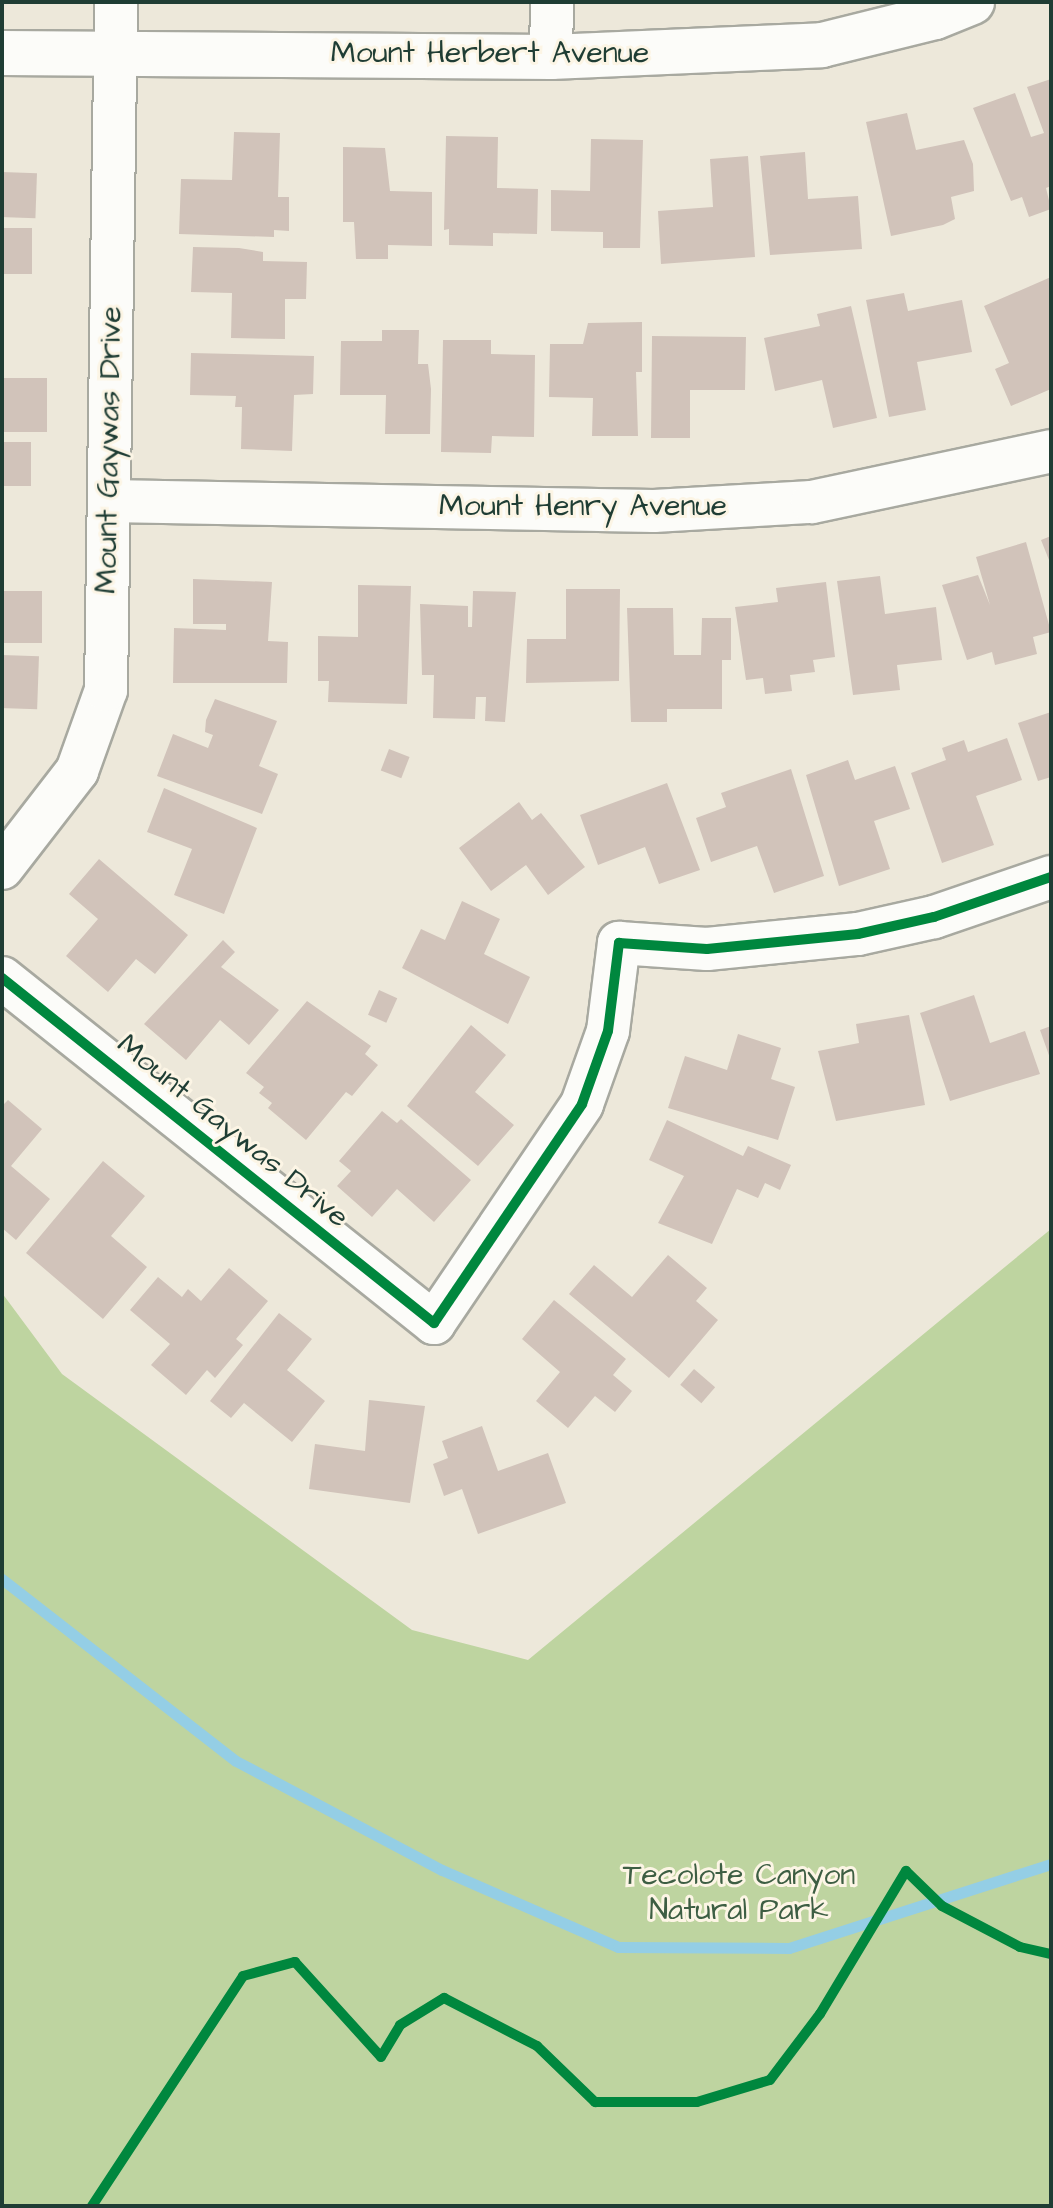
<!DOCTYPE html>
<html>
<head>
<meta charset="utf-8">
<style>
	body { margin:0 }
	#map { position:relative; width:1053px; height:2208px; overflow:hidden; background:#ede8da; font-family:"Architects Daughter",sans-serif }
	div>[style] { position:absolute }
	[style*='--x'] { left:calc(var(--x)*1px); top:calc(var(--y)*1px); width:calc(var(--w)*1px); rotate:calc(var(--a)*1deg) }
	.green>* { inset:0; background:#bed4a0 }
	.stream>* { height:11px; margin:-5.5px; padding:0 5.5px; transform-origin:5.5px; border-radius:5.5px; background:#94cee5 }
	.building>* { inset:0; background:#d1c3ba; transform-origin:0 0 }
	.roads { filter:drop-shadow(2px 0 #a8a9a0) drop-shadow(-2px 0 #a8a9a0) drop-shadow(0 2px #a8a9a0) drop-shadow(0 -2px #a8a9a0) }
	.street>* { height:42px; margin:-21px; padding:0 21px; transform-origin:21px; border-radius:21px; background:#fcfcf9 }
	.secondary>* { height:44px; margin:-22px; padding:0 22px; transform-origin:22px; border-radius:22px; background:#fcfcf9 }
	.cycleway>* { height:10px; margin:-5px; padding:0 5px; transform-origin:5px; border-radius:5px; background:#00873e }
	span { translate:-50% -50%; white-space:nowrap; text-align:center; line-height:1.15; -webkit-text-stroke:6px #fcf5e5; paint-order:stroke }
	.street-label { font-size:30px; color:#1f3d34 }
	.park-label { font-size:30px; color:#3d5e43 }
	.frame { position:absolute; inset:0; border:4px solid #1f3d34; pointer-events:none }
</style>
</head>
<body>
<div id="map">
	<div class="green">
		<i style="clip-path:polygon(1051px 1229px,1051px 2206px,2px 2206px,2px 1293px,62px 1374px,412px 1630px,528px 1660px)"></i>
	</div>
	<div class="stream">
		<i style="--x:2;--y:1579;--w:296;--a:37.9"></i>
		<i style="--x:236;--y:1761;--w:233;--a:27.9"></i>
		<i style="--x:442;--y:1870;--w:192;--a:23.6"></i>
		<i style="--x:618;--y:1947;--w:171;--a:0.3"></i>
		<i style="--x:789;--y:1948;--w:275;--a:-17.8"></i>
	</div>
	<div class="building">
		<i style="clip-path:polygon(1051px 79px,1051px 186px,1046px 188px,1051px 209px,1029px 217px,1022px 197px,1011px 201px,973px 108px,1015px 93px,1031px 137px,1044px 133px,1027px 87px)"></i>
		<i style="clip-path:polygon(907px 113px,916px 150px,964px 140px,973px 164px,974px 191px,951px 197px,955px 219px,943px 225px,891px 236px,866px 122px)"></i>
		<i style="clip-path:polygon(234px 132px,280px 133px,278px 197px,289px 197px,289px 231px,274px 230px,274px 237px,179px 234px,181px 179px,232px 180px)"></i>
		<i style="clip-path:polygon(446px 136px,498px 137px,497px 188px,538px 189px,537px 234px,493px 233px,493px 246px,449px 245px,449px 229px,444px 230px)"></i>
		<i style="clip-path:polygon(591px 139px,643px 140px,640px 248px,603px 248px,603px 232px,551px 231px,551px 190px,590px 191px)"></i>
		<i style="clip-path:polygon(343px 147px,385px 148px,390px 191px,432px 192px,432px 246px,388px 245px,388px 259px,356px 259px,354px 222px,343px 222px)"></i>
		<i style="clip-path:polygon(805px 152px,808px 199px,858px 196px,862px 249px,770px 255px,760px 156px)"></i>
		<i style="clip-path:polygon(748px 156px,755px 257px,661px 264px,658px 211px,713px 207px,710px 159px)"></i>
		<i style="left:2px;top:172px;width:35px;height:45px;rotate:2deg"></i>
		<i style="left:2px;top:228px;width:30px;height:46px"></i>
		<i style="clip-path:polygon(193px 247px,239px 248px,263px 252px,263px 261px,307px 262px,306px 299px,285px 299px,285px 339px,231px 338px,232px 293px,191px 292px)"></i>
		<i style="clip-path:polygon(1051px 277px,1051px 389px,1011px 406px,995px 369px,1009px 363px,984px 306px)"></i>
		<i style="clip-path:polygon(904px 293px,908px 311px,962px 300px,972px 352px,917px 362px,926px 410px,889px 417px,866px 300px)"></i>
		<i style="clip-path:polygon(851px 306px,877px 418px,833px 428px,822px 380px,775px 391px,764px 338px,820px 326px,817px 314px)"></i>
		<i style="clip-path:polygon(642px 322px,642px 372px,636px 372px,638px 436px,592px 436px,593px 398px,549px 397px,550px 344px,583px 344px,588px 323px)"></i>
		<i style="clip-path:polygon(382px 330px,419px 330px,418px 364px,428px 364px,431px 389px,430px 434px,385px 434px,386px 395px,340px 395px,341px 341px,382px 341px)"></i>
		<i style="clip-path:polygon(652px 336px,746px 337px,745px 390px,690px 390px,690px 438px,651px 438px)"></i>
		<i style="clip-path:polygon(443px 340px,491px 340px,491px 354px,535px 355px,534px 437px,492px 436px,491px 453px,441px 452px)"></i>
		<i style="clip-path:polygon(191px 353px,314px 356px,313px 394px,294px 395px,292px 451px,241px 449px,242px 407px,235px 407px,236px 396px,190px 395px)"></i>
		<i style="left:47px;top:378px;width:54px;height:45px;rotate:90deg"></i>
		<i style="left:2px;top:442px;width:29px;height:44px"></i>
		<i style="clip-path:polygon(1051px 536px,1051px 565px,1041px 540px)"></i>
		<i style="clip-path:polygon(1026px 542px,1051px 632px,1033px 637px,1037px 654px,995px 665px,992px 652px,967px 660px,942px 585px,978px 575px,990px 605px,976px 557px)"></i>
		<i style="clip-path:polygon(880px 576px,885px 614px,936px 607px,942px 660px,897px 665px,900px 690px,853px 695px,837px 581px)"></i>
		<i style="clip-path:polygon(193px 579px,272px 582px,268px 641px,288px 642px,287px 683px,173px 683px,174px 628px,226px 630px,226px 624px,193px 624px)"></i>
		<i style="clip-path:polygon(826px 582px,835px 657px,813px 660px,815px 672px,790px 675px,792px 691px,765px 694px,763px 678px,746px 680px,735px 607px,778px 602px,776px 588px)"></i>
		<i style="clip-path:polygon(358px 585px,411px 586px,407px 704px,328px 702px,329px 681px,318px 681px,318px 636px,358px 637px)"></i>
		<i style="clip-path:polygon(566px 589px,620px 589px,619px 681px,526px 683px,527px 639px,566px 639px)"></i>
		<i style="left:2px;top:591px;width:40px;height:52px"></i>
		<i style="clip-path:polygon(473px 591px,516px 592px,505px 722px,485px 721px,486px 697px,476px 697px,475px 719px,433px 718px,434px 675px,422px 675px,420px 604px,468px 606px,468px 627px,472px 627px)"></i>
		<i style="clip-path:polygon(627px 608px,673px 608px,674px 655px,701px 655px,702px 618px,731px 618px,731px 660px,722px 660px,722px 709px,667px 709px,667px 722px,631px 722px)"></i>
		<i style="left:2px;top:655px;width:37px;height:53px;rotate:2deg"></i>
		<i style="clip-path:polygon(215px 699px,277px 721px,259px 766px,278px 774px,262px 814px,157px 776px,173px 734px,208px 748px,213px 735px,205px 732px,206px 720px)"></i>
		<i style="clip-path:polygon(1051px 712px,1051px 777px,1038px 781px,1018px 723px)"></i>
		<i style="clip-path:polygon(1007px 738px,1022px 780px,976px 796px,994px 845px,942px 863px,911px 773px,946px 760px,942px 748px,964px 740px,968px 752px)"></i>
		<i style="left:389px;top:749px;width:22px;height:23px;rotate:21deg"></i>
		<i style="clip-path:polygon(848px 760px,855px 780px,895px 766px,910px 809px,874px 821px,890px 869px,839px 886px,806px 775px)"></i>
		<i style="clip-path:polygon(791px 769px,824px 876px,774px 893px,757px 846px,711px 862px,696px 818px,726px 807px,721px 793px)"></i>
		<i style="clip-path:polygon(667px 783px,700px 870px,659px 884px,645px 847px,598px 865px,580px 815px)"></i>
		<i style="clip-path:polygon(164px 788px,257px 828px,224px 914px,174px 895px,192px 849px,147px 832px)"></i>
		<i style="clip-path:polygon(519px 802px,532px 820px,541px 813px,585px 867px,548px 895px,526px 865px,491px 891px,459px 848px)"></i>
		<i style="clip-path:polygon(99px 859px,188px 935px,155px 974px,136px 959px,108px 992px,66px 956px,98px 919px,69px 894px)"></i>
		<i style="clip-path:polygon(462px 901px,500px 919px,484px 954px,530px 977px,508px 1024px,402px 968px,421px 929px,445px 940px)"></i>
		<i style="clip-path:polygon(223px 940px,235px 952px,221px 967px,279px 1010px,249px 1045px,220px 1020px,186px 1060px,144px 1024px)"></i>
		<i style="left:379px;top:990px;width:20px;height:27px;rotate:24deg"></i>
		<i style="clip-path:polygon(974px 995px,990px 1043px,1025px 1031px,1040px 1074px,950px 1101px,920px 1013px)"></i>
		<i style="clip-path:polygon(307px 1001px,371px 1046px,365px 1054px,378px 1065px,352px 1096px,346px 1092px,306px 1140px,268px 1108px,272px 1103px,259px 1093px,264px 1087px,246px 1073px)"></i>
		<i style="clip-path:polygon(909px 1015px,925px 1105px,836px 1121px,818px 1051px,859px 1043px,856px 1024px)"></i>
		<i style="clip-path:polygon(471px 1025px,506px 1055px,475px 1092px,514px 1125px,478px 1166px,407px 1106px)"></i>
		<i style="clip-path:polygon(1051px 1026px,1051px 1061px,1040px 1030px)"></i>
		<i style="clip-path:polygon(738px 1034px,781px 1048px,771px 1079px,795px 1087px,778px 1140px,668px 1108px,685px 1056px,727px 1070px)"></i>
		<i style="clip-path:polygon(8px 1100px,42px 1129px,11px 1166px,50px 1199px,16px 1240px,2px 1228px,2px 1106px)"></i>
		<i style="clip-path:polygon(382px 1111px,397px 1123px,401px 1119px,471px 1180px,434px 1222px,397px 1189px,372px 1217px,337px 1186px,351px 1171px,339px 1161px)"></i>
		<i style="clip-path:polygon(667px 1120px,743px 1156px,748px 1146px,791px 1165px,780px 1190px,765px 1183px,758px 1198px,737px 1189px,712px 1244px,658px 1223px,684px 1176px,649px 1160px)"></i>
		<i style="clip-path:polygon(103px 1161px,145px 1196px,111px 1236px,147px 1267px,103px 1319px,26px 1253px)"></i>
		<i style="clip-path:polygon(668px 1255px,707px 1288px,696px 1301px,718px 1320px,669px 1378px,569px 1294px,594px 1265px,632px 1297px)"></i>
		<i style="clip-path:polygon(229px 1268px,268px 1301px,236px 1339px,243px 1345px,215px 1378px,207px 1370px,186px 1395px,151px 1365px,170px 1344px,130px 1310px,158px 1277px,182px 1297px,188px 1289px,201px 1301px)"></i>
		<i style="clip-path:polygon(554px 1300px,626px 1359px,613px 1375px,632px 1391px,615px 1412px,595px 1396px,568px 1428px,536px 1401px,560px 1372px,522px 1339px)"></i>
		<i style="clip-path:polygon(279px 1313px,312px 1339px,287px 1370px,325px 1401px,292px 1442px,244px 1403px,231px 1418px,210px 1401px)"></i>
		<i style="left:694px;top:1369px;width:28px;height:21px;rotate:41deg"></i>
		<i style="clip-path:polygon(369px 1400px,425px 1406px,410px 1503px,309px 1489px,315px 1444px,365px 1451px)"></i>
		<i style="clip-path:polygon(482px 1426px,498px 1471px,548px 1453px,566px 1503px,478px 1534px,462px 1489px,444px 1496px,433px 1464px,448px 1458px,442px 1441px)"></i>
	</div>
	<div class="roads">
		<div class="street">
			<i style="--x:551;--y:57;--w:55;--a:-89"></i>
			<i style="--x:109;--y:501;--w:545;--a:1.05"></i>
			<i style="--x:654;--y:511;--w:158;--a:-3.3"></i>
			<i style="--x:812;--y:502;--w:244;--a:-12"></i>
			<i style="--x:2;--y:868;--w:123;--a:-52.3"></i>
			<i style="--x:77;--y:771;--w:86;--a:-70.3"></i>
			<i style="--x:106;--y:690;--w:688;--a:-89.17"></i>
			<i style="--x:2;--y:978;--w:553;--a:38.61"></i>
			<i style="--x:434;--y:1323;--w:264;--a:-55.9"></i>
			<i style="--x:582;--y:1104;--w:77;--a:-70.4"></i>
			<i style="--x:608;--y:1031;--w:89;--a:-82.9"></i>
			<i style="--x:619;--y:943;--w:88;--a:3.9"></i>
			<i style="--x:707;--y:949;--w:152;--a:-5.7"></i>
			<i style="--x:858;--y:934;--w:78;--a:-12.6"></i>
			<i style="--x:934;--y:917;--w:124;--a:-18.9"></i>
		</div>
		<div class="secondary">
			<i style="--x:2;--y:53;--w:549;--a:0.42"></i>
			<i style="--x:551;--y:57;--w:271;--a:-2.5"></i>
			<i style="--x:822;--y:45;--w:116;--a:-13.9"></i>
			<i style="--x:935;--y:17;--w:40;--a:-22"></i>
		</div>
	</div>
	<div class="cycleway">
		<i style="--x:2;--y:978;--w:553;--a:38.61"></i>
		<i style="--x:434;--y:1323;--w:264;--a:-55.9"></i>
		<i style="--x:582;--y:1104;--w:77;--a:-70.4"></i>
		<i style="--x:608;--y:1031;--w:89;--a:-82.9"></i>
		<i style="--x:619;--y:943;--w:88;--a:3.9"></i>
		<i style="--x:707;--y:949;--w:152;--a:-5.7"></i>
		<i style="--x:858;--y:934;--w:78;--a:-12.6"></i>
		<i style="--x:934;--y:917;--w:124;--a:-18.9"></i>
		<i style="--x:92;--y:2206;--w:275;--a:-56.7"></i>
		<i style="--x:243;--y:1976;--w:54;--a:-15.1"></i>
		<i style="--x:295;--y:1962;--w:128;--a:47.8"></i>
		<i style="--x:381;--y:2057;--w:37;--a:-59"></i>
		<i style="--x:400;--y:2025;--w:52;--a:-31.5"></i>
		<i style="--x:444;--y:1998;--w:105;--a:27.3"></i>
		<i style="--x:537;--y:2046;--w:81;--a:44"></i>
		<i style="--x:595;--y:2102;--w:102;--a:0"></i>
		<i style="--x:697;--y:2102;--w:76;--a:-16.8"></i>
		<i style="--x:770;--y:2080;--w:83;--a:-52.9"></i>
		<i style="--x:820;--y:2014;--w:167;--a:-59"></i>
		<i style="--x:906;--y:1871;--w:50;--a:44.2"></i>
		<i style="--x:942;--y:1906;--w:88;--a:27.7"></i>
		<i style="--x:1020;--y:1947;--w:32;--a:13"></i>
	</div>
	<div class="street-label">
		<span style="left:490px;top:53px">Mount Herbert Avenue</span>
		<span style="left:109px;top:450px;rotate:-89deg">Mount Gaywas Drive</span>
		<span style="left:583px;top:506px">Mount Henry Avenue</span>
		<span style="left:233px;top:1131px;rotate:39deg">Mount Gaywas Drive</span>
	</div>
	<div class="park-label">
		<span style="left:739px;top:1892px">Tecolote Canyon<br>Natural Park</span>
	</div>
	<div class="frame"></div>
</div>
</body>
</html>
